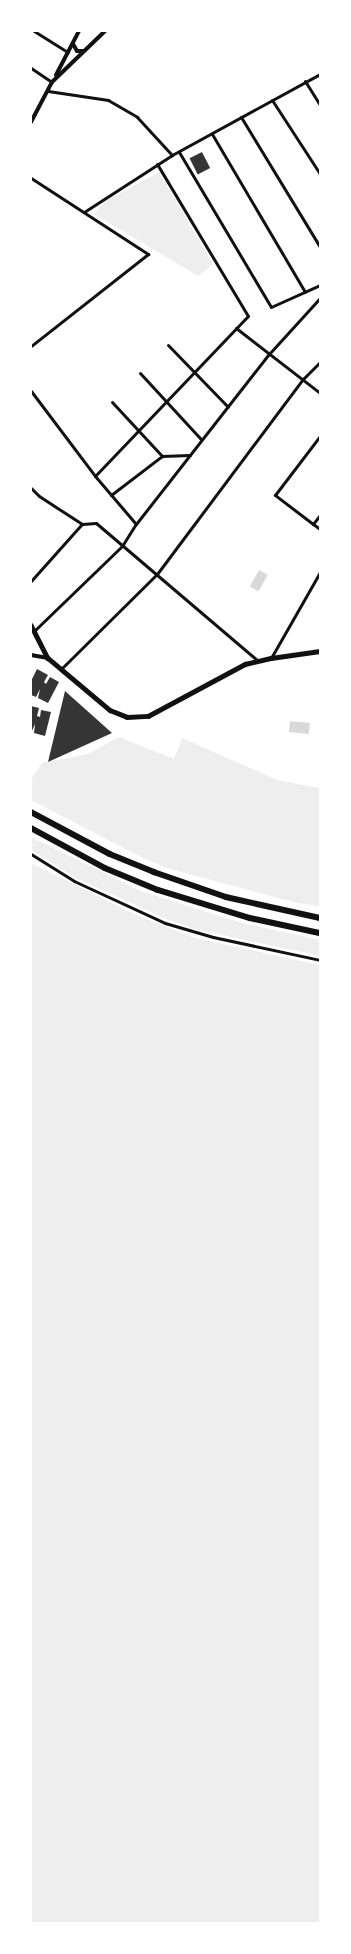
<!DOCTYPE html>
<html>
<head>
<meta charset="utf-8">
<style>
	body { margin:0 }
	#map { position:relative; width:351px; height:1954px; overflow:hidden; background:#fff; font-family:"Zilla Slab",serif }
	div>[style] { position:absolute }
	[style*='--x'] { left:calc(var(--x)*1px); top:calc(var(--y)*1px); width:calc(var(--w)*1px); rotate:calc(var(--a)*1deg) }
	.green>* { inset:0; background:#eee }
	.water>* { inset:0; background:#d9d9d9; transform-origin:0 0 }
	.building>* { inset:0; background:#353535; transform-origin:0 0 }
	.minor>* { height:3px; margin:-1.5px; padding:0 1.5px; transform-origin:1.5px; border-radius:1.5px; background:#111 }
	.tertiary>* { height:4px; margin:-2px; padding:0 2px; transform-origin:2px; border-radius:2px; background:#111 }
	.secondary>* { height:4.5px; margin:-2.25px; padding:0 2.25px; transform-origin:2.25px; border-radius:2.25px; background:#111 }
	.motorway>* { height:5.5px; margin:-2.75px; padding:0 2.75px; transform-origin:2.75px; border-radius:2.75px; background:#111 }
	span { translate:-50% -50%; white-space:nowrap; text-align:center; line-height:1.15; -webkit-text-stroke:4px #fff; paint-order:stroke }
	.frame { position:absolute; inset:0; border:32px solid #fff; pointer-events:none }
</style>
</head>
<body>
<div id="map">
	<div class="green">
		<i style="clip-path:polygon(159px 172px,213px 264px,198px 276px,94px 214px,104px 202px)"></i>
		<i style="clip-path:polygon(119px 737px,174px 759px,182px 738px,277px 780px,320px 788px,320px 906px,297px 903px,166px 868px,141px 857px,31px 800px,31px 779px,42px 763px,88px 754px)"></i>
		<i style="clip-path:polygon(31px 837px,141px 891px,242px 923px,320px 940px,320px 956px,194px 929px,164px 918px,76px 878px,31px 850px)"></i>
		<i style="clip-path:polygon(31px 863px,136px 915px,195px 938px,320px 965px,320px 1923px,31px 1923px)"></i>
	</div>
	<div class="water">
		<i style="left:259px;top:570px;width:10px;height:19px;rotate:29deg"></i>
		<i style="left:290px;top:721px;width:20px;height:11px;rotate:6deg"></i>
	</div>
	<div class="building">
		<i style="left:202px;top:152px;width:18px;height:14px;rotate:63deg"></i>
		<i style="clip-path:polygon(37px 669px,48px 675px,44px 682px,46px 684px,50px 677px,59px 682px,48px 703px,38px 698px,40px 689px,36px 697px,31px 695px,31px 681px)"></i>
		<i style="clip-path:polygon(65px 691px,112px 733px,48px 762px)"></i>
		<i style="clip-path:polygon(31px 706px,39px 708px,37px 716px,40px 717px,41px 710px,51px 712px,45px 736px,34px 733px,35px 724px,31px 733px)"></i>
	</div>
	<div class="minor">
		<i style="--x:34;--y:31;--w:40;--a:32"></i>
		<i style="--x:31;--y:68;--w:25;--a:34"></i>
		<i style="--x:305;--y:81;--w:28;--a:58"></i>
		<i style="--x:48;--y:91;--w:61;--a:8.5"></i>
		<i style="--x:108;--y:100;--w:34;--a:30"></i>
		<i style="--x:137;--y:117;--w:52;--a:47.4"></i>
		<i style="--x:272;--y:100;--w:88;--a:57"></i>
		<i style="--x:241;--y:117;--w:152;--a:58.7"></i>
		<i style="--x:212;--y:134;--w:183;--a:59.5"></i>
		<i style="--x:179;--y:152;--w:180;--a:59.3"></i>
		<i style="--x:271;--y:307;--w:54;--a:-24.2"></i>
		<i style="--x:31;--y:178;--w:140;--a:33"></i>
		<i style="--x:148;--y:254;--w:149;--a:141.8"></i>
		<i style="--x:84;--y:212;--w:105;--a:-32.9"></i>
		<i style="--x:172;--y:155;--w:169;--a:-28.7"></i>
		<i style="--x:236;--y:328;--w:106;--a:37.7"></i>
		<i style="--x:168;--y:345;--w:86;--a:45.9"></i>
		<i style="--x:140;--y:373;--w:90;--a:47.3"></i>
		<i style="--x:31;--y:391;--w:106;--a:53"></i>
		<i style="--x:95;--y:476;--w:63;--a:49.5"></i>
		<i style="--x:112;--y:402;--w:74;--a:47.2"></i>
		<i style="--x:95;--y:476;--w:221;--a:-46.3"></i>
		<i style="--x:248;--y:316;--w:177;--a:-120.9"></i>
		<i style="--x:31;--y:488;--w:11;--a:45"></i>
		<i style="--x:39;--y:496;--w:51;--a:33.1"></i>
		<i style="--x:82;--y:524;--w:14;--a:-4"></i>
		<i style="--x:96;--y:523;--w:211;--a:40.4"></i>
		<i style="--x:111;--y:495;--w:64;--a:-37.4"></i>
		<i style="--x:162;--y:456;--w:28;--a:-2"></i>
		<i style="--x:320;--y:515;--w:11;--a:128"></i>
		<i style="--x:313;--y:524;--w:9;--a:36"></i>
		<i style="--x:313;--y:524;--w:48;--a:-142.7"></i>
		<i style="--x:275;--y:495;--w:74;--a:-52.7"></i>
		<i style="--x:31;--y:581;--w:76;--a:-48.2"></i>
		<i style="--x:34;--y:631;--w:122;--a:-44"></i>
		<i style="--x:122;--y:546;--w:26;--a:-58"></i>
		<i style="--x:136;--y:524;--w:216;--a:-52"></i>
		<i style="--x:269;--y:354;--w:76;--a:-47.7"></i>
		<i style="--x:271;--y:658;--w:99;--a:-60.3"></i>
		<i style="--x:61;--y:669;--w:135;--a:-44.7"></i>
		<i style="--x:157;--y:574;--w:244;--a:-53.2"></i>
		<i style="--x:303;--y:379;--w:24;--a:-45"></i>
		<i style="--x:31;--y:854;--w:51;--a:32.1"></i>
		<i style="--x:74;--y:881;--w:100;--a:24.8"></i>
		<i style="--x:165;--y:923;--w:50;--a:16.3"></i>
		<i style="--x:213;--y:937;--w:109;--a:12.1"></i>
	</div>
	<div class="tertiary">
		<i style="--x:73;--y:44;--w:8;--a:60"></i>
		<i style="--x:77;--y:51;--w:6;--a:0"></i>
		<i style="--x:56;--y:75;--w:50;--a:-62.4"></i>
		<i style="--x:31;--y:122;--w:45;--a:-62.3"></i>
		<i style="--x:52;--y:82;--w:74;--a:-43.9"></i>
		<i style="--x:31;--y:655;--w:17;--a:10"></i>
	</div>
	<div class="secondary">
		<i style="--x:31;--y:625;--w:37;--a:63"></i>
		<i style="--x:48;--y:658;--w:81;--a:40"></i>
		<i style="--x:110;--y:710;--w:18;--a:22"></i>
		<i style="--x:127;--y:717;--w:21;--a:-3"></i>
		<i style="--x:148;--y:716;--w:110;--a:-28.2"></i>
		<i style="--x:245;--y:664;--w:27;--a:-13"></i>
		<i style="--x:271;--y:658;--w:49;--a:-8.1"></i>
	</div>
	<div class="motorway">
		<i style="--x:31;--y:812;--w:89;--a:28"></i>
		<i style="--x:110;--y:854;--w:48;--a:22.2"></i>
		<i style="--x:154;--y:872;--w:76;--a:19.1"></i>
		<i style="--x:226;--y:897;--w:96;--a:12.6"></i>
		<i style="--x:31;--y:828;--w:84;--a:28.4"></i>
		<i style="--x:105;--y:868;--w:57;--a:22.5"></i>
		<i style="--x:158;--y:890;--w:96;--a:16.9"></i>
		<i style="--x:250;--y:918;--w:72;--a:12.1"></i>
	</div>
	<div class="frame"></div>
</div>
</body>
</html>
